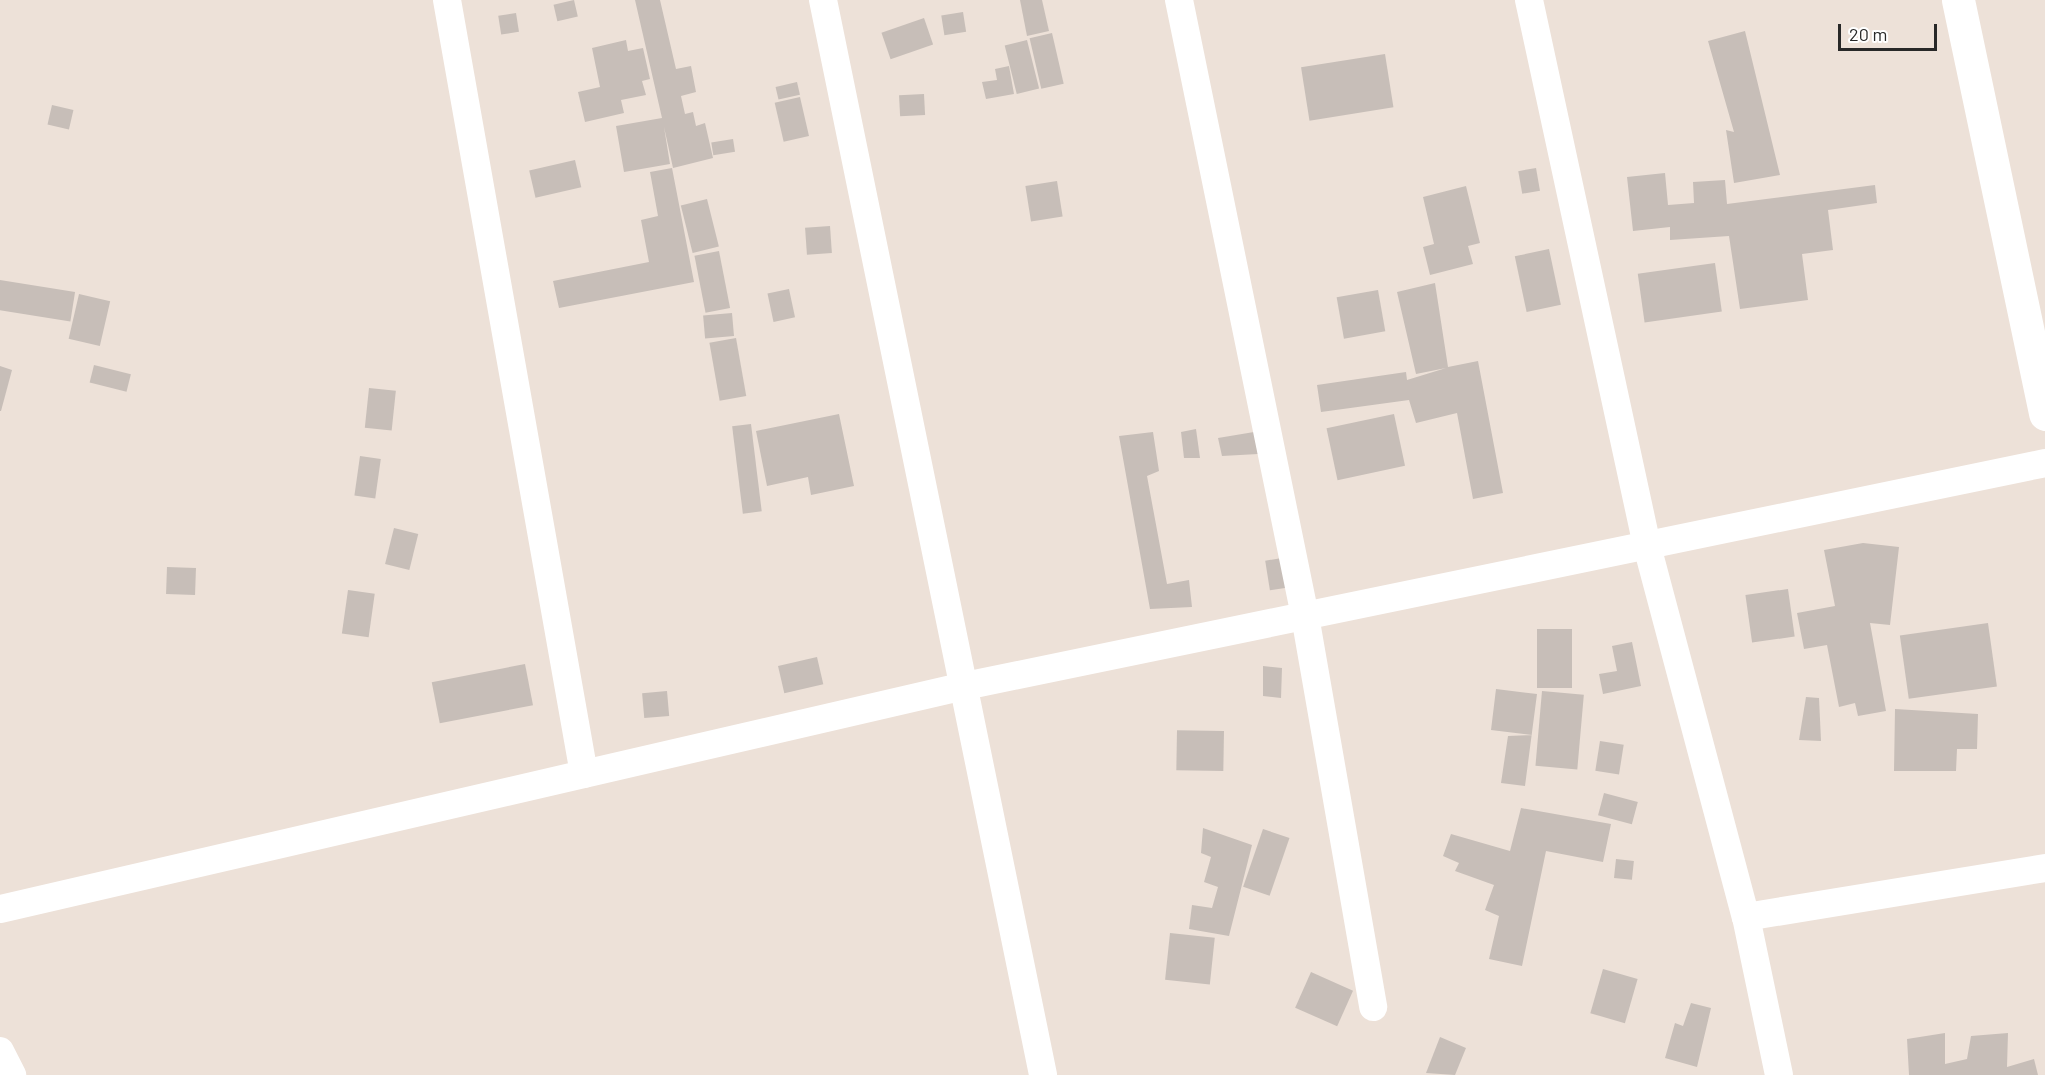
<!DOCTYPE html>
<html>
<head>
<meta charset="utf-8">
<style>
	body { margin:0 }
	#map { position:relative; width:2045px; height:1075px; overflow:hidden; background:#ede1d8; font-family:Barlow,sans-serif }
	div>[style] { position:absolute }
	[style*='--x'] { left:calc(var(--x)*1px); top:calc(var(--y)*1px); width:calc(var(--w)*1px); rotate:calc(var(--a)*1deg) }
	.building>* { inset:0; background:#c7beb8; transform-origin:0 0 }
	.minor>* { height:28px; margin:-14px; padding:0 14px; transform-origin:14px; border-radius:14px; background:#fff }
	.tertiary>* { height:33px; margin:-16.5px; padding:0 16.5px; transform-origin:16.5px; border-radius:16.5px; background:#fff }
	span { translate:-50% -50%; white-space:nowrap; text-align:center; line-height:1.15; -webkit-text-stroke:5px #fff; paint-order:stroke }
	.scale { position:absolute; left:1838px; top:24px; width:99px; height:27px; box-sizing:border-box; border:3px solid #282828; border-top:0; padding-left:8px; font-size:18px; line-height:21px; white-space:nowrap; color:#282828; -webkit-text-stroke:4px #fff; paint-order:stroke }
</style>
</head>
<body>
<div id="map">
	<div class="building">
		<i style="left:574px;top:0;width:17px;height:21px;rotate:77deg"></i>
		<i style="clip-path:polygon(635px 0,660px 0,676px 69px,691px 66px,696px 92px,681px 96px,685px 114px,693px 112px,696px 126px,705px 123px,713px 158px,673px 168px,664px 127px,670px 164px,624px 172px,616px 126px,662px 118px)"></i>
		<i style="clip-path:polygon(1020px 0,1042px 0,1049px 31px,1027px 36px)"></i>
		<i style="left:963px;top:12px;width:20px;height:22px;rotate:81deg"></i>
		<i style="left:516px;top:13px;width:19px;height:18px;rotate:81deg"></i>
		<i style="left:924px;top:18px;width:28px;height:45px;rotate:71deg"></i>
		<i style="clip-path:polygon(1745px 31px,1780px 175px,1734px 183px,1726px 130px,1734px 132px,1708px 41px)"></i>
		<i style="left:1052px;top:33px;width:52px;height:23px;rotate:77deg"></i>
		<i style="clip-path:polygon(626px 40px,628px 51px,643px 48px,650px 79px,642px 81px,646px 95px,621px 100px,624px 113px,585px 122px,578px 92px,600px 87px,592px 48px)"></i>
		<i style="left:1027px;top:40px;width:50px;height:23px;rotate:76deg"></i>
		<i style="left:1385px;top:54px;width:54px;height:85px;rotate:81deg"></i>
		<i style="clip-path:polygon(1009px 66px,1014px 94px,986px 99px,982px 82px,997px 80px,995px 69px)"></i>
		<i style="left:797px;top:82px;width:13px;height:22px;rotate:77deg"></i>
		<i style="left:924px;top:94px;width:21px;height:25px;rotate:87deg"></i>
		<i style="left:800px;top:97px;width:40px;height:26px;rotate:77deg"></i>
		<i style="left:52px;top:105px;width:22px;height:20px;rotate:13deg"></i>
		<i style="left:733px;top:139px;width:13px;height:22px;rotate:81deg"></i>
		<i style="left:575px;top:160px;width:28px;height:47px;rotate:77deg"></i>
		<i style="clip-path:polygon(672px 168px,694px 282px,559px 308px,553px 281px,649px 262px,641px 220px,658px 216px,650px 172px)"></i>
		<i style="left:1536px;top:168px;width:23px;height:18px;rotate:80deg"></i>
		<i style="clip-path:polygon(1665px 173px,1668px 205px,1694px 203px,1693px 182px,1725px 180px,1727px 204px,1875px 185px,1877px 203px,1828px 210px,1833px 250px,1802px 254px,1808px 300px,1740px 309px,1729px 236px,1670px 240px,1670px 227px,1633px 231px,1627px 177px)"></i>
		<i style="left:1057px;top:181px;width:36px;height:32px;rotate:81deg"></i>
		<i style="clip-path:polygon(1466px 186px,1480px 243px,1468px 246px,1473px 264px,1430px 275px,1423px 247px,1434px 244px,1423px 197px)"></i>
		<i style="left:707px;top:199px;width:49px;height:27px;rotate:76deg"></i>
		<i style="left:830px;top:226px;width:27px;height:25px;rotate:86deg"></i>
		<i style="left:1549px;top:249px;width:57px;height:35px;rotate:78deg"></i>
		<i style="left:719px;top:251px;width:58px;height:25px;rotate:79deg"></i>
		<i style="left:1715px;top:263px;width:49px;height:78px;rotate:82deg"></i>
		<i style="left:0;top:280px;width:76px;height:30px;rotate:9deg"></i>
		<i style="clip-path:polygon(1435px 283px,1448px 367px,1478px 361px,1503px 493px,1473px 499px,1457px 413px,1416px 423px,1409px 400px,1321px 412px,1317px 385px,1406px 372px,1407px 380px,1446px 368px,1416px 374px,1397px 292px)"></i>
		<i style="left:789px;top:289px;width:29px;height:22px;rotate:78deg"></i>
		<i style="left:1378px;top:290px;width:42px;height:42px;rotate:80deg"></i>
		<i style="left:79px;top:294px;width:32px;height:46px;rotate:13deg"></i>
		<i style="left:732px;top:313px;width:23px;height:29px;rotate:85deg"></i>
		<i style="left:736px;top:338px;width:59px;height:27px;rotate:80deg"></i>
		<i style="left:94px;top:365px;width:38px;height:18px;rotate:14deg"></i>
		<i style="clip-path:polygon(0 366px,12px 370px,1px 411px,0 411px)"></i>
		<i style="left:369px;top:388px;width:27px;height:40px;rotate:6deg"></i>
		<i style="clip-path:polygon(839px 414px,854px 486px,811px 495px,808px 477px,767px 486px,756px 431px)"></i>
		<i style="left:1394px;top:414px;width:53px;height:69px;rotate:78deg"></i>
		<i style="left:751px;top:424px;width:88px;height:19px;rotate:83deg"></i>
		<i style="clip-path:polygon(1196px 429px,1200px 458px,1184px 458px,1181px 432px)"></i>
		<i style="clip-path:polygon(1153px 432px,1159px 471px,1147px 476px,1167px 584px,1189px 580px,1192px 607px,1150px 609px,1119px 436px)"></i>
		<i style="clip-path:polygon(1254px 432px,1258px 454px,1222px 456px,1218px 438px)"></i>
		<i style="left:360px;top:456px;width:21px;height:40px;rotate:8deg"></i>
		<i style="left:394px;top:528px;width:25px;height:37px;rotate:14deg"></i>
		<i style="clip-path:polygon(1863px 543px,1899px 547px,1890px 625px,1870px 623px,1886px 711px,1858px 716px,1855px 703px,1839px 707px,1827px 645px,1804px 649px,1797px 613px,1835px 606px,1824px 550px)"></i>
		<i style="left:1282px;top:558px;width:30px;height:17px;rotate:81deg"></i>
		<i style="left:167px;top:567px;width:29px;height:27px;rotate:2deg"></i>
		<i style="left:1788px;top:589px;width:48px;height:43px;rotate:82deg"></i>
		<i style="left:348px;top:590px;width:27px;height:44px;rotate:8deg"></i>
		<i style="left:1988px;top:623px;width:64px;height:89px;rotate:82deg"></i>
		<i style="left:1537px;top:629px;width:35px;height:59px"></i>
		<i style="clip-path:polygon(1632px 642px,1641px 686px,1603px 694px,1599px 674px,1617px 671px,1612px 646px)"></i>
		<i style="left:817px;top:657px;width:28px;height:40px;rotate:77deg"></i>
		<i style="left:525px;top:664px;width:42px;height:95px;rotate:79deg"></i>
		<i style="clip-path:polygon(1263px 666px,1282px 668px,1281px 698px,1263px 696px)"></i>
		<i style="clip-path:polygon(1496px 689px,1537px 694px,1525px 786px,1501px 783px,1508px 736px,1532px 735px,1491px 730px)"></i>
		<i style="left:667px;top:691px;width:25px;height:25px;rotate:85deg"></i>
		<i style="left:1542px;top:691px;width:42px;height:75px;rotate:5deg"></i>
		<i style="clip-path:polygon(1806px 697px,1819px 698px,1821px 741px,1799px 740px)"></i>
		<i style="clip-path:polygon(1895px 709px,1978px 714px,1977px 749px,1957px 749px,1956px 771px,1894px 771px)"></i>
		<i style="left:1224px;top:731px;width:40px;height:47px;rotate:91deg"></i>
		<i style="left:1600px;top:741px;width:24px;height:30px;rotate:9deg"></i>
		<i style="left:1604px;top:793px;width:35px;height:23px;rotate:15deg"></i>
		<i style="clip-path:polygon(1521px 808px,1611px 824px,1603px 862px,1546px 851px,1522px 966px,1489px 959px,1499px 916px,1485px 910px,1494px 885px,1455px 871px,1459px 863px,1443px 856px,1451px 834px,1510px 851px)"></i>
		<i style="clip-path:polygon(1203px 828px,1252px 845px,1229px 936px,1189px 929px,1192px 905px,1212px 908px,1218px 887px,1204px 882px,1211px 857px,1201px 853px)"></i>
		<i style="left:1263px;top:829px;width:28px;height:61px;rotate:19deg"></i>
		<i style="left:1616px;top:859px;width:18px;height:19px;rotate:6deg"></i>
		<i style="left:1170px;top:933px;width:45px;height:47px;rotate:6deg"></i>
		<i style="left:1603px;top:969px;width:36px;height:46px;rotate:16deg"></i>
		<i style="left:1311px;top:972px;width:46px;height:39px;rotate:24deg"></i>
		<i style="clip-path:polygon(1691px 1003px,1711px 1008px,1697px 1067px,1665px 1058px,1675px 1023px,1683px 1026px)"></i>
		<i style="clip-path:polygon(1945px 1033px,1945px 1064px,1967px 1059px,1971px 1036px,2008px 1033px,2007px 1067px,2034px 1059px,2038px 1075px,1909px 1075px,1907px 1039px)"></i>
		<i style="clip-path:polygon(1440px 1037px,1466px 1048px,1455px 1075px,1426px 1073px)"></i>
	</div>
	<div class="minor">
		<i style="--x:447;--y:0;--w:786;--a:79.96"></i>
		<i style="--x:823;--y:0;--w:1097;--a:78.43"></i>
		<i style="--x:1179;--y:0;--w:629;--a:78.44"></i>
		<i style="--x:1305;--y:616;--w:397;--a:80.1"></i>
		<i style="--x:1529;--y:0;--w:559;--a:77.8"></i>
		<i style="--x:1647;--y:546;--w:384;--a:75.1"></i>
		<i style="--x:1746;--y:917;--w:161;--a:78.2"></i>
		<i style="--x:0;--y:909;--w:985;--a:-13.02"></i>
		<i style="--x:960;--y:687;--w:1108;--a:-11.66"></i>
		<i style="--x:1746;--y:917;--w:303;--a:-9.3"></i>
		<i style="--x:0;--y:1051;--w:27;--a:63"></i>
	</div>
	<div class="tertiary">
		<i style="--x:1958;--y:0;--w:423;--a:78.1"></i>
	</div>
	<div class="scale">20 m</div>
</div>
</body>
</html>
